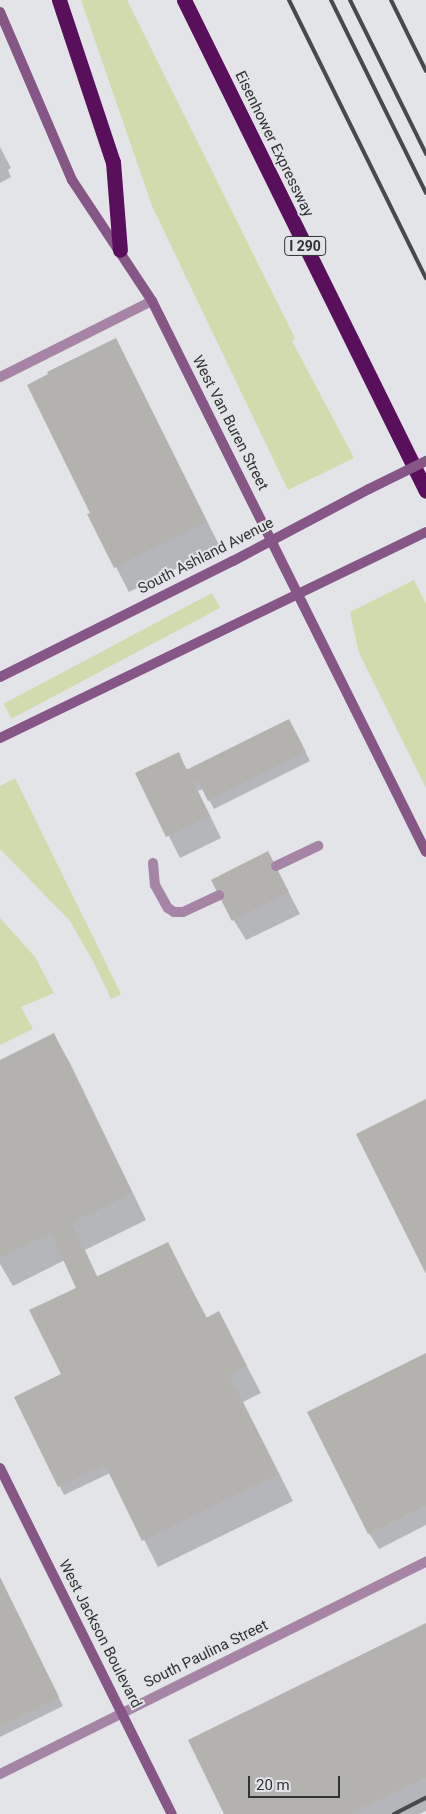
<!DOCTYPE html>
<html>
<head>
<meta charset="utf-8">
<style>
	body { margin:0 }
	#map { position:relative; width:426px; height:1814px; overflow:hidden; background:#e3e4e8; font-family:Roboto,sans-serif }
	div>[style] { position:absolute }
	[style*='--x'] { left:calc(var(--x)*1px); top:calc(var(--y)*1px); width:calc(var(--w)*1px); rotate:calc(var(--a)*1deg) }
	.green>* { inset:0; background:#d2dbae; transform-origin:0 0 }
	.shadow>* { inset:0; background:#0003 }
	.building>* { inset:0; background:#b4b2ae; transform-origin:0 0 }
	.lane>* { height:10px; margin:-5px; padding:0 5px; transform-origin:5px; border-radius:5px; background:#a684a6 }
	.street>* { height:10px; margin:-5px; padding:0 5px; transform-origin:5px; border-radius:5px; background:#a684a6 }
	.secondary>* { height:10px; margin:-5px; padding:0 5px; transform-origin:5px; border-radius:5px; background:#865687 }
	.highway>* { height:15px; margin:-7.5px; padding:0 7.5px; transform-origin:7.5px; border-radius:7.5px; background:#590f5c }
	.rail>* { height:4px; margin:-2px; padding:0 2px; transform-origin:2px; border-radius:2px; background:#48494b }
	.secondary-bridge>* { height:10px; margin:-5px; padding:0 5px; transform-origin:5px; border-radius:5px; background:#865687 }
	span { translate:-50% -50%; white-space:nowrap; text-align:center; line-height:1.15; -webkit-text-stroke:4px #e3e4e8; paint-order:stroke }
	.shield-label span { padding:1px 4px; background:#e3e4e8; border:1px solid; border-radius:4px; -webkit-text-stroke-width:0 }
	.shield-label { font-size:14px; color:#313233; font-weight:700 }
	.street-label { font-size:15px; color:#313233 }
	.scale { position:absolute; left:248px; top:1776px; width:92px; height:22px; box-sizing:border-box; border:2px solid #313233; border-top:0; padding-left:6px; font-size:15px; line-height:18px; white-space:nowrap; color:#313233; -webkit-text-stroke:4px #e3e4e8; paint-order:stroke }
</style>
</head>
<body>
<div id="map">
	<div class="green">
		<i style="clip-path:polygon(81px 0,127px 0,295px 338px,292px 341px,354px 458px,288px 490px,152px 206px)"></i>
		<i style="clip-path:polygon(414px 580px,426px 604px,426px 788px,359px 653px,350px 612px)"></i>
		<i style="left:212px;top:593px;width:17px;height:236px;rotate:62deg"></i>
		<i style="clip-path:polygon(15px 778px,121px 994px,111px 999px,93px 961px,70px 921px,0 849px,0 786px)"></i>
		<i style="clip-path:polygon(0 918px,35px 957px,54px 993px,21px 1007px,33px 1029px,0 1045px)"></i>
	</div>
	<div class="shadow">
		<i style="clip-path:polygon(0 147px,11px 168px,8px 170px,11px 177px,0 183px)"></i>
		<i style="clip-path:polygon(116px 339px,220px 547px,129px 592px,89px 515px,92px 513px)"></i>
		<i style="clip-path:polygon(294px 729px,310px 761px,214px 809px,203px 789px,198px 791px,221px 838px,180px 858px,137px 774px,178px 754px,188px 771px)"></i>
		<i style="clip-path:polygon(279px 874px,300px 914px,246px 940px,233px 919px)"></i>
		<i style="clip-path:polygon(54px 1035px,69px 1061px,146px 1220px,85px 1250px,98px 1278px,167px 1243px,207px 1318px,219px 1313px,261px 1393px,243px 1402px,293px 1501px,158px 1567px,110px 1473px,64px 1495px,16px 1398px,62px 1375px,77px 1288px,65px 1260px,13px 1286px,0 1264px,0 1061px)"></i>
		<i style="clip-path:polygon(426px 1354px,426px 1525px,379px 1549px,369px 1533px)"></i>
		<i style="clip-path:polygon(0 1579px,63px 1706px,0 1737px)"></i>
		<i style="clip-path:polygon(426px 1624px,426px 1811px,419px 1814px,226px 1814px)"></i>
	</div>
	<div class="building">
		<i style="clip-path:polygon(116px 338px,207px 522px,114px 568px,87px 514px,90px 513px,27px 385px,48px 374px,47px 372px)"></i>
		<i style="clip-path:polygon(289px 719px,306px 752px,208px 801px,198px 781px,193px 783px,210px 816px,166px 837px,135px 773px,179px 752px,186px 770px)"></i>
		<i style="left:268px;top:851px;width:46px;height:64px;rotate:63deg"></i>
		<i style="clip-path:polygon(54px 1033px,132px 1193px,71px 1223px,96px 1277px,168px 1242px,206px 1318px,219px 1311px,247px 1366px,229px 1375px,279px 1474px,142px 1541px,105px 1465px,58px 1487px,14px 1397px,61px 1374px,29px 1310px,76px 1288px,51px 1233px,0 1258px,0 1060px)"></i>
		<i style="clip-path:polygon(426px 1099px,426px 1274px,356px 1134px)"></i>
		<i style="clip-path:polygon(426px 1353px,426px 1505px,368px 1534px,307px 1412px)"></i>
		<i style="clip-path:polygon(0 1577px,59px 1697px,0 1726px)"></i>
		<i style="clip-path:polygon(426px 1623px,426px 1777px,350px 1814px,224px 1814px,188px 1740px)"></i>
	</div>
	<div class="lane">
		<i style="--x:0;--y:377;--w:170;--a:-26.6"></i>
		<i style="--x:153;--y:863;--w:22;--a:85"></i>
		<i style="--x:155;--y:885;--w:26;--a:61"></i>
		<i style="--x:168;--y:908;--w:7;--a:34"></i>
		<i style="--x:174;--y:912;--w:9;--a:0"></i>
		<i style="--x:183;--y:912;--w:40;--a:-25"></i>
		<i style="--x:276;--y:866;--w:47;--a:-25.5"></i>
	</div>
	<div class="street">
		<i style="--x:0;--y:1774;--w:476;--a:-26.5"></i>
	</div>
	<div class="secondary">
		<i style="--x:0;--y:12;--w:183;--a:66.8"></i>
		<i style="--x:72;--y:180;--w:145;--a:56.5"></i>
		<i style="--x:152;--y:301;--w:615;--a:63.56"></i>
		<i style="--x:0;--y:677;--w:260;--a:-26.5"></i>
		<i style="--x:233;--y:561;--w:154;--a:-27.9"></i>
		<i style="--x:0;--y:738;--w:473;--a:-25.8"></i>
		<i style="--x:0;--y:1468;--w:386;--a:63.6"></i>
	</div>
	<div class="highway">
		<i style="--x:59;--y:0;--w:171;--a:71.6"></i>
		<i style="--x:113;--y:162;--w:88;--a:85.5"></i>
		<i style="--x:184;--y:0;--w:547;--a:63.76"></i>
	</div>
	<div class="rail">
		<i style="--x:289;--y:0;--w:310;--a:63.8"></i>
		<i style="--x:331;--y:0;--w:215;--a:63.8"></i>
		<i style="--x:350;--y:0;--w:172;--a:63.7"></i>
		<i style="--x:391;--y:0;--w:79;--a:63.8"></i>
		<i style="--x:394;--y:1814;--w:36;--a:-27"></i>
	</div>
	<div class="secondary-bridge">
		<i style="--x:369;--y:489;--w:64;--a:-26.2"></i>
	</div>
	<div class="shield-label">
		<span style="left:305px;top:246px">I 290</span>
	</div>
	<div class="street-label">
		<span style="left:274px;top:144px;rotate:64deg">Eisenhower Expressway</span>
		<span style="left:230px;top:423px;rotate:63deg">West Van Buren Street</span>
		<span style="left:206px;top:556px;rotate:-27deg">South Ashland Avenue</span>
		<span style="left:100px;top:1634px;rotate:63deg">West Jackson Boulevard</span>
		<span style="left:206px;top:1654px;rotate:-26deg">South Paulina Street</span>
	</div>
	<div class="scale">20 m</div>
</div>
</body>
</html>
